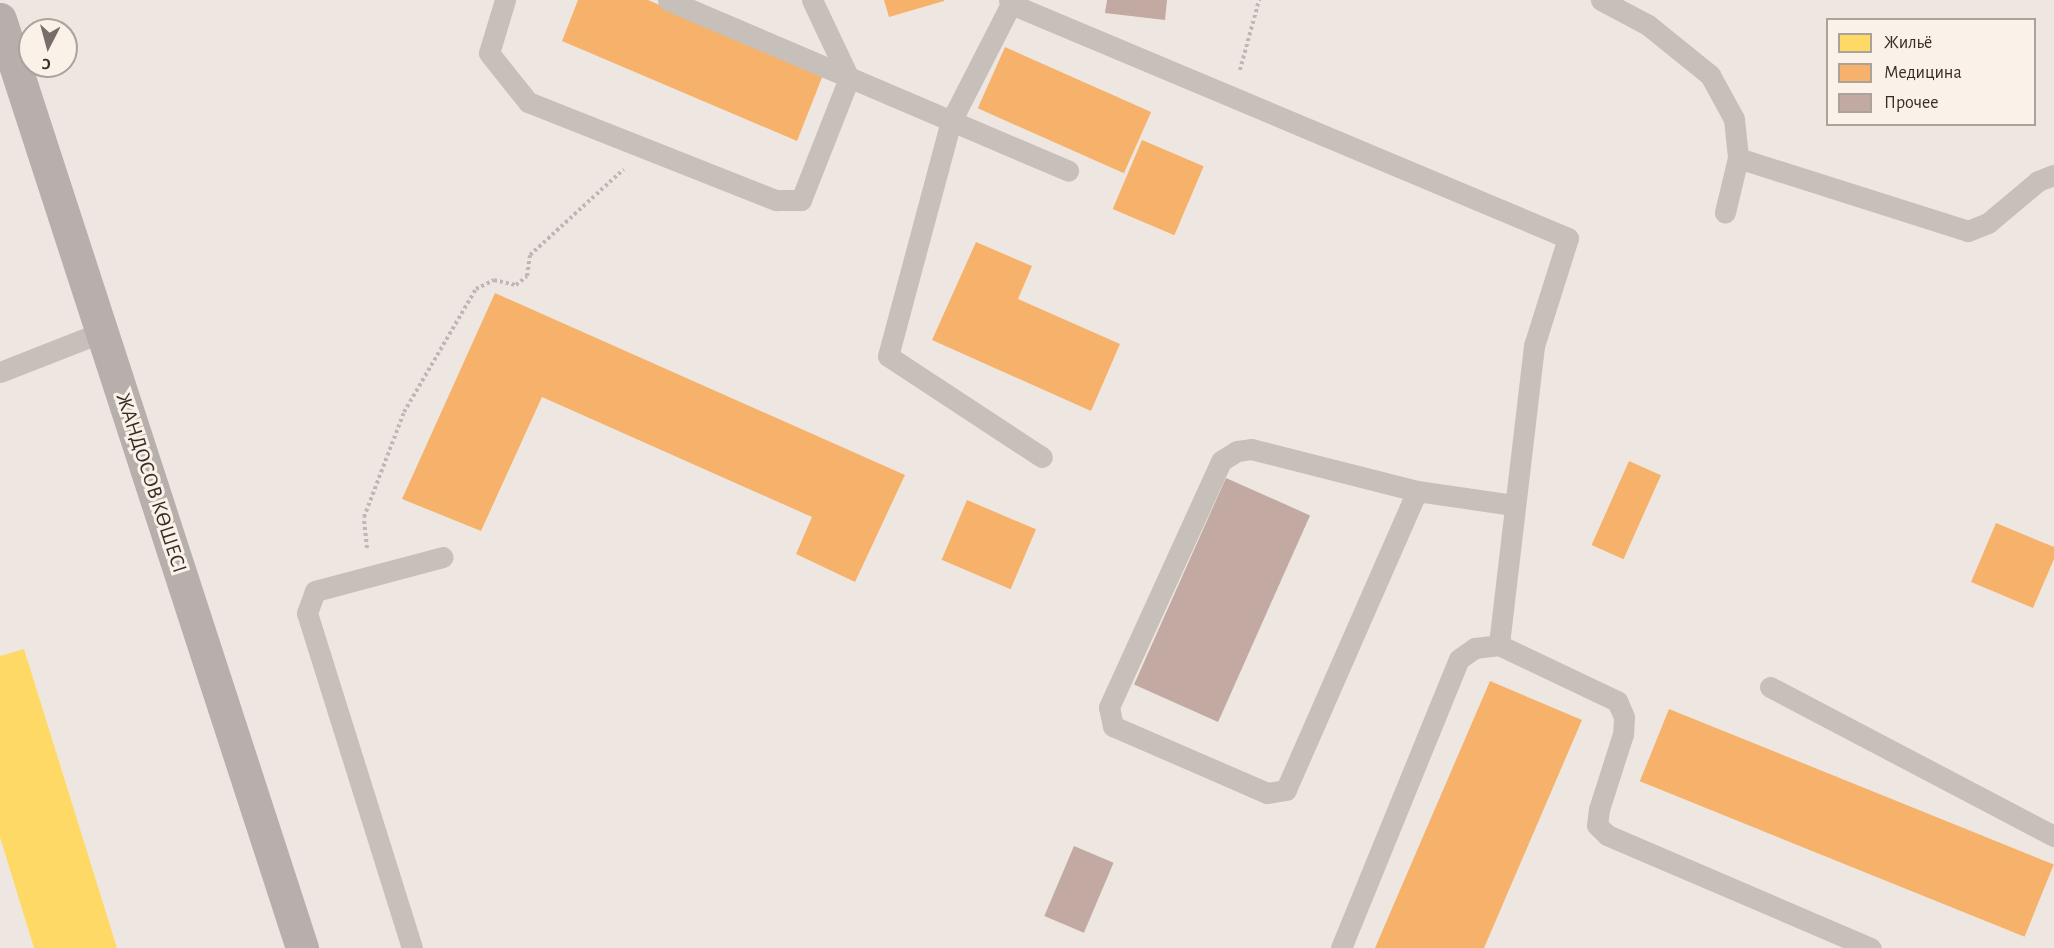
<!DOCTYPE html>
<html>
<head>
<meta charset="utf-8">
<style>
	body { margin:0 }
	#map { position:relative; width:2054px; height:948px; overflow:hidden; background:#eee7e1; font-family:"Alegreya Sans",sans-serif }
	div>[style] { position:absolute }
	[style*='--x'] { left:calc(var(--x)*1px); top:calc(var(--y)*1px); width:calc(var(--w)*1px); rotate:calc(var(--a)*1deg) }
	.homes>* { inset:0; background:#ffd966 }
	.health>* { inset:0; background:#f6b26b; transform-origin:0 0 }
	.building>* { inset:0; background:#c2a9a2; transform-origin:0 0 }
	.path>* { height:4px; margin-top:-2px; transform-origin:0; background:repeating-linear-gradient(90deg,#bfb7b3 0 3px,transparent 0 6px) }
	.lane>* { height:21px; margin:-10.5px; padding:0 10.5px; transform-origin:10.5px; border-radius:10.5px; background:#c6bfba }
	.secondary>* { height:33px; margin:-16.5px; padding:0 16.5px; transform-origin:16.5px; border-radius:16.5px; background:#b7afab }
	span { translate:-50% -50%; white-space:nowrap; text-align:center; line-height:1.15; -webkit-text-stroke:6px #faf1e9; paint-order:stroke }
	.street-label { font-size:21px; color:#382c28 }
	.legend { position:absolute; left:1826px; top:18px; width:210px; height:108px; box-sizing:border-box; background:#faf1e9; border:2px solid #aca29c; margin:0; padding:8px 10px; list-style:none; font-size:18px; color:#382c28 }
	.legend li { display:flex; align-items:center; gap:12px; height:30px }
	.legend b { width:30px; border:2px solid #aca29c }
	.north { position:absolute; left:18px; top:18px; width:60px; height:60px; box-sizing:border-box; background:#faf1e9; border:2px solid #aca29c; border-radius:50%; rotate:186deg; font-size:16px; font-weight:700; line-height:24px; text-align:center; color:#382c28 }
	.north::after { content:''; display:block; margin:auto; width:21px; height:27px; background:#786d69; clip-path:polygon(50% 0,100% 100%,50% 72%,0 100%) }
</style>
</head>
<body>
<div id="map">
	<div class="homes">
		<i style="clip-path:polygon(24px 649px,117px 948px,34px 948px,0 837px,0 656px)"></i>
	</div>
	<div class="health">
		<i style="clip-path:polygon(578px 0,648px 0,823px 75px,797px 141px,562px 41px)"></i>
		<i style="clip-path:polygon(884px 0,944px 0,944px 1px,889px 17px)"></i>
		<i style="left:1005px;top:47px;width:160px;height:67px;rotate:24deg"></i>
		<i style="left:1142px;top:140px;width:67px;height:75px;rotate:23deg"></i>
		<i style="clip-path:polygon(976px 242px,1032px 266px,1018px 299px,1120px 344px,1091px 411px,932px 340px)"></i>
		<i style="clip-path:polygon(495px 293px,905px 475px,855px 582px,796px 554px,812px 517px,542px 397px,481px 531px,402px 499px)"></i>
		<i style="left:1629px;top:461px;width:35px;height:92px;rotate:24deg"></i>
		<i style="left:967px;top:500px;width:75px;height:65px;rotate:23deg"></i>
		<i style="clip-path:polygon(1996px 523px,2054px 547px,2054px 559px,2033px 608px,1971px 582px)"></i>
		<i style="clip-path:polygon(1490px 681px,1582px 720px,1484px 948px,1375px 948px)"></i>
		<i style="left:1669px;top:709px;width:415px;height:78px;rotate:22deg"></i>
	</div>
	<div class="building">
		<i style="clip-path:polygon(1107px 0,1167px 0,1165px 20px,1105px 13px)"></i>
		<i style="left:1226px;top:478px;width:92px;height:226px;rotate:24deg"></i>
		<i style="left:1074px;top:846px;width:43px;height:76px;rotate:23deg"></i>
	</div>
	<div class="path">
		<i style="--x:1240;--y:70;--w:73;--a:-74.8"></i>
		<i style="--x:367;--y:548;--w:31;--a:-96"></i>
		<i style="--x:364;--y:517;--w:112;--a:-69.1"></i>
		<i style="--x:404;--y:412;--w:143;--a:-59.7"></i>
		<i style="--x:476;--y:289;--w:20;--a:-27"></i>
		<i style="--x:494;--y:280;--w:23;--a:13"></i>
		<i style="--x:516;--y:285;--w:14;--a:-39"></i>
		<i style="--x:527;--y:276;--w:21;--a:-82"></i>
		<i style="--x:530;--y:255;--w:127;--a:-42.5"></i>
	</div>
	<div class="lane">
		<i style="--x:505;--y:0;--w:55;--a:106.8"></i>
		<i style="--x:489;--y:53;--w:63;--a:51.5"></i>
		<i style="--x:528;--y:102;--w:267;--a:21.6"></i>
		<i style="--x:776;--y:200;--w:25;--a:0"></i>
		<i style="--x:801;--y:200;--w:131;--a:-68.5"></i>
		<i style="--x:849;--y:78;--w:86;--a:-115.4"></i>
		<i style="--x:668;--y:0;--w:435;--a:23.1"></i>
		<i style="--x:1009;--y:0;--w:4;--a:63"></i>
		<i style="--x:1011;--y:4;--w:604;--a:22.79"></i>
		<i style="--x:1568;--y:238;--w:113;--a:107.5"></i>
		<i style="--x:1534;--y:346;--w:301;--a:96.7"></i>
		<i style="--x:1601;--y:0;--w:53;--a:28"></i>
		<i style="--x:1648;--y:25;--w:80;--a:38.9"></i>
		<i style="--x:1710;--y:75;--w:50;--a:61.4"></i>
		<i style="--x:1734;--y:119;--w:39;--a:84"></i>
		<i style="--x:1738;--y:158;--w:56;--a:103.5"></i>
		<i style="--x:1011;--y:4;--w:131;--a:117.1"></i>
		<i style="--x:951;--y:121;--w:243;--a:105"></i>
		<i style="--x:888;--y:356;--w:184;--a:33.3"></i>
		<i style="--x:1738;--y:158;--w:241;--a:17.6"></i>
		<i style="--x:1968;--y:231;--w:22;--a:-22"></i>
		<i style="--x:1988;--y:223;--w:65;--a:-40"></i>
		<i style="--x:2038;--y:181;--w:17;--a:-21"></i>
		<i style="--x:0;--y:372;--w:110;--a:-21.4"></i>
		<i style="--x:1417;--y:491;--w:326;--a:113.7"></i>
		<i style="--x:1286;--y:790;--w:19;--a:171"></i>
		<i style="--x:1267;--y:793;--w:168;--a:-156.5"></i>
		<i style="--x:1113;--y:726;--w:19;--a:-102"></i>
		<i style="--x:1109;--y:707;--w:270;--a:-65.5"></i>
		<i style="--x:1221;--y:461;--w:19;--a:-32"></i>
		<i style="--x:1237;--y:451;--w:14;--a:-8"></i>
		<i style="--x:1251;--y:449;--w:171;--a:14.2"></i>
		<i style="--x:1417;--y:491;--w:97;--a:8.3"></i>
		<i style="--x:1770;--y:687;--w:321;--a:27.7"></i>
		<i style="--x:412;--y:948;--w:351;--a:-107.4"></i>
		<i style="--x:307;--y:613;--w:23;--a:-70"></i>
		<i style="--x:315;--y:591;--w:132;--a:-14.9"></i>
		<i style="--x:1341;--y:948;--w:312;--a:-67.8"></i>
		<i style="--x:1459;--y:659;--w:19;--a:-35"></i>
		<i style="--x:1475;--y:648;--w:24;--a:-7"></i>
		<i style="--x:1499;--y:645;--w:131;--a:25.4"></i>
		<i style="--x:1617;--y:701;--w:17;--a:66"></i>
		<i style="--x:1624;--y:717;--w:17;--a:93"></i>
		<i style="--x:1623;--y:734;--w:79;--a:107.7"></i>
		<i style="--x:1599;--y:809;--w:16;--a:97"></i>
		<i style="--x:1597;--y:825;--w:14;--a:45"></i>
		<i style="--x:1607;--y:835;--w:287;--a:23.2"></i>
	</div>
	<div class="secondary">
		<i style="--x:0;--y:19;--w:977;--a:71.99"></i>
	</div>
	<div class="street-label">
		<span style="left:151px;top:483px;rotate:72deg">ЖАНДОСОВ КӨШЕСІ</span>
	</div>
	<ul class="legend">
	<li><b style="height:16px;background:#ffd966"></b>Жильё</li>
	<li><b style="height:16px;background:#f6b26b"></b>Медицина</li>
	<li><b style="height:16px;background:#c2a9a2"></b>Прочее</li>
	</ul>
	<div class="north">С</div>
</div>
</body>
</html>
